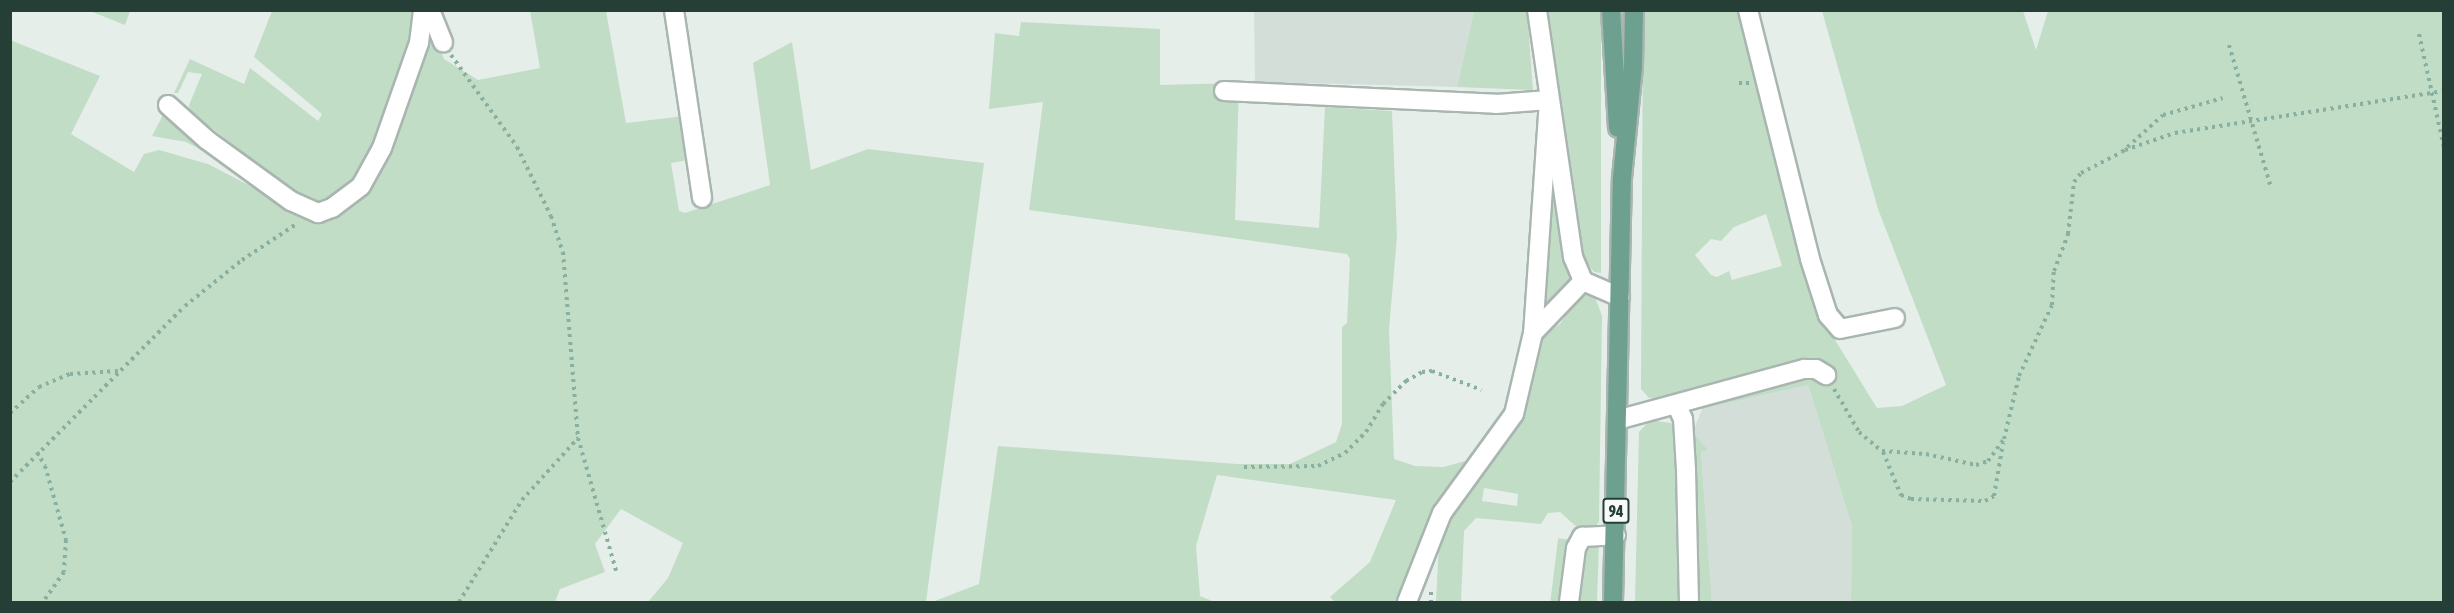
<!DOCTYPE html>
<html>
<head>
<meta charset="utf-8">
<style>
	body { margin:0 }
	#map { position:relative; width:2454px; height:613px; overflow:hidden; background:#e6eeea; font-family:"Asap Condensed",sans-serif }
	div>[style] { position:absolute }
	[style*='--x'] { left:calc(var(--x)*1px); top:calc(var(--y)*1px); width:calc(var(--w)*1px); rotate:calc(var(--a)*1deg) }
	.built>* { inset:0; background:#d4ded9 }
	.green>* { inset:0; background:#c1ddc6; transform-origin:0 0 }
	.path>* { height:4px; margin-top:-2px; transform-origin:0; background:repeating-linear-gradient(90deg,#89afa0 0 3px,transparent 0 7.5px) }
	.roads { filter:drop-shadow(2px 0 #a9b6b0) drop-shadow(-2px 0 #a9b6b0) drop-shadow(0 2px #a9b6b0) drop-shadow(0 -2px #a9b6b0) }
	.minor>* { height:18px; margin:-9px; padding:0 9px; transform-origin:9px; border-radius:9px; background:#fff }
	.major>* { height:18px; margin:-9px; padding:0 9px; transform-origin:9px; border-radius:9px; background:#6ea08f }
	span { translate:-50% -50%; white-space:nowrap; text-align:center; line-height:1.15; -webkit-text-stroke:5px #f7faf8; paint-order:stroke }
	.shield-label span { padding:2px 4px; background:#f7faf8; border:2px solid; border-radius:4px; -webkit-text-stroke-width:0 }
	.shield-label { font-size:16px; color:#263f36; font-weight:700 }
	.frame { position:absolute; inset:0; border:12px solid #263f36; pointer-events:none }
</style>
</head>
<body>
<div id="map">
	<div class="built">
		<i style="clip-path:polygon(1254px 11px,1474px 11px,1457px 87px,1255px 82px)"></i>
		<i style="clip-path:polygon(1808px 385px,1852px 526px,1851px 602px,1712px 602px,1701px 452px,1708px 450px,1693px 432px,1702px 409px)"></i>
	</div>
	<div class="green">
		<i style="clip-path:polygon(356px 10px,424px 11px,444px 59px,478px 80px,540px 68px,530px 11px,606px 11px,626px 123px,684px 116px,688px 160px,671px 163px,679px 211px,685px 213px,770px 185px,753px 63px,792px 42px,811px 170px,868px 149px,984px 163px,926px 602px,648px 602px,668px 578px,683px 543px,621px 509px,595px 544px,605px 572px,560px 589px,555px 602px,11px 602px,10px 40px,100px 76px,71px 134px,134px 172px,144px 154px,159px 150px,208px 164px,256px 189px,277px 186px,281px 182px,190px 111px,189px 105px,202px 74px,188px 72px,178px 93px,174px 93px,190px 59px,244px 84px,250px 68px,318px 121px,322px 114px,254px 57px,272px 11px)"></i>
		<i style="clip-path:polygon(90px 11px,154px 11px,130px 11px,125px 25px)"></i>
		<i style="clip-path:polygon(1474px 11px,1527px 11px,1533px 90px,1457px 87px)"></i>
		<i style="clip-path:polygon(1548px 11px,1601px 11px,1601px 273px,1594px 272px,1582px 258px,1574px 222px)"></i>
		<i style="clip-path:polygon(evenodd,1643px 11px,1740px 11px,1822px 319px,1877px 408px,1902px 406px,1946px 385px,1878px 209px,1822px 11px,2023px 11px,2036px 50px,2048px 11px,2443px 11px,2443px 602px,1851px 602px,1852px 526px,1808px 385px,1702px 409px,1697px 389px,1671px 399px,1649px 398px,1641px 389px,1643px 11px,1766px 214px,1782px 266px,1732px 280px,1729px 271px,1717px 277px,1711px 275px,1695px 255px,1711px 239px,1721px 241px,1734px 227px,1766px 214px)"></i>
		<i style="clip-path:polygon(1021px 22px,1160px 29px,1160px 85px,1239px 83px,1235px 220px,1319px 228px,1325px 107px,1392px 111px,1397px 236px,1389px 330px,1394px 459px,1415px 466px,1443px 467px,1473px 459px,1399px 602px,1335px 602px,1330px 597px,1370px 562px,1396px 500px,1217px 475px,1196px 546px,1200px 596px,1215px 602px,932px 602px,979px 584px,998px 446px,1237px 464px,1290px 464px,1336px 442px,1342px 424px,1342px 327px,1347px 323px,1350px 259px,1347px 254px,1029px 210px,1043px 102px,989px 109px,995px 33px,1019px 36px)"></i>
		<i style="clip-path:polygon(165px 111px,228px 163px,186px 142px,152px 136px)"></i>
		<i style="clip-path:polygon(1548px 155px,1572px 277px,1567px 292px,1547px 311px,1541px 308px)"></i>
		<i style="clip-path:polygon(evenodd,1586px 295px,1595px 297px,1602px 316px,1599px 522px,1594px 528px,1580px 530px,1560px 512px,1548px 513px,1541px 524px,1476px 518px,1464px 531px,1461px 602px,1436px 602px,1439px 542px,1446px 522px,1466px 486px,1519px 422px,1542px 336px,1560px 324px,1574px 303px,1586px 295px,1484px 488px,1518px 494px,1517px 506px,1482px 501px,1484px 488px)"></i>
		<i style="clip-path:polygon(1650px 420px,1677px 424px,1685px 602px,1635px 602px,1639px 432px)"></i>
		<i style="clip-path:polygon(1693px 432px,1708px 450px,1701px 452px,1712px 602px,1695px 602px)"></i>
		<i style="left:1573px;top:540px;width:63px;height:15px;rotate:97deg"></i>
		<i style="clip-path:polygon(1599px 541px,1597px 602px,1576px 602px,1586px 544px)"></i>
	</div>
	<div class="path">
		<i style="--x:2419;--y:34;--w:117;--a:77.6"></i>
		<i style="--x:2229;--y:45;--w:149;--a:73.6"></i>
		<i style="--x:451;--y:55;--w:113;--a:54.3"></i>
		<i style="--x:517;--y:147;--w:77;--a:63.8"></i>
		<i style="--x:551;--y:216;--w:38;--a:72"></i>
		<i style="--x:563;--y:252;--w:187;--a:85.4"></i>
		<i style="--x:578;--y:438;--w:141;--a:74"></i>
		<i style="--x:1739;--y:83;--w:11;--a:0"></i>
		<i style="--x:2125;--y:150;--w:53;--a:-18.8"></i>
		<i style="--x:2175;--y:133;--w:272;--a:-8.9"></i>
		<i style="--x:1834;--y:389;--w:50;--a:59.8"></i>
		<i style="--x:1859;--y:432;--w:30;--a:40"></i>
		<i style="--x:1882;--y:451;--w:44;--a:3.9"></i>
		<i style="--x:1926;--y:454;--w:51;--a:12.4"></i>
		<i style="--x:1976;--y:465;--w:13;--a:-18"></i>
		<i style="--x:1988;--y:461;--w:27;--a:-54"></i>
		<i style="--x:2004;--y:439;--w:65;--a:-76.6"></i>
		<i style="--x:2019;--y:376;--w:78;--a:-65.1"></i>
		<i style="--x:2052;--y:305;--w:34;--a:-87"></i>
		<i style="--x:2054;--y:271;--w:40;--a:-69"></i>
		<i style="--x:2068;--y:234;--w:52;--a:-83.4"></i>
		<i style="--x:2074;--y:182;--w:11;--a:-52"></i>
		<i style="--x:2081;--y:173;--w:46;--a:-27.1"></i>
		<i style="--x:2122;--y:152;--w:55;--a:-42.1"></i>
		<i style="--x:2163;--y:115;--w:62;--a:-15.8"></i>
		<i style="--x:10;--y:413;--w:39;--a:-42"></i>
		<i style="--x:39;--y:387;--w:34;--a:-23"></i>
		<i style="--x:70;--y:374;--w:48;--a:-3.6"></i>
		<i style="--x:37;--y:452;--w:16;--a:60"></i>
		<i style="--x:45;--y:466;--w:77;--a:74.2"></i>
		<i style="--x:66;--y:540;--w:32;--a:94"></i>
		<i style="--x:64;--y:572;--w:37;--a:125"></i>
		<i style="--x:1883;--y:452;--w:47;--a:67.3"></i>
		<i style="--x:1901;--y:495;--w:11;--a:22"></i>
		<i style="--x:1911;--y:499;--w:74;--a:1.5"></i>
		<i style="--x:1985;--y:501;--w:10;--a:-29"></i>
		<i style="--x:1994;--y:496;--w:54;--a:-80.4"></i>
		<i style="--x:1244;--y:467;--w:74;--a:-0.8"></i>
		<i style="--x:1318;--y:466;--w:30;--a:-26"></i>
		<i style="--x:1345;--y:453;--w:30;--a:-45"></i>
		<i style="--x:1366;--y:432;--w:33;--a:-59"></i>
		<i style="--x:1383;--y:404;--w:33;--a:-45"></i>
		<i style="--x:1406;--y:381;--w:18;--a:-29"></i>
		<i style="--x:1422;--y:372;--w:10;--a:-6"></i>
		<i style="--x:1432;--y:371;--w:53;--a:20.8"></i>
		<i style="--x:10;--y:482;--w:248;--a:-45.2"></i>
		<i style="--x:185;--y:306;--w:73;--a:-38.9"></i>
		<i style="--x:242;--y:260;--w:67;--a:-33.5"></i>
		<i style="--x:1431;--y:592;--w:10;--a:90"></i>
		<i style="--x:459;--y:602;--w:120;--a:-58.3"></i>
		<i style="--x:522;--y:500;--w:84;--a:-47.9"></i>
	</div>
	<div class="roads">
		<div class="minor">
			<i style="--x:430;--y:10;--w:35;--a:68"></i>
			<i style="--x:674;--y:10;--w:190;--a:81.5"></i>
			<i style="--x:1537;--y:10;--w:250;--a:81.7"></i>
			<i style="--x:1573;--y:257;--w:26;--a:67"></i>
			<i style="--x:1583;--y:281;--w:40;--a:23.4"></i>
			<i style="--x:1748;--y:10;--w:257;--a:76"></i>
			<i style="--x:1810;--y:259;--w:59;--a:72.2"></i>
			<i style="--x:1828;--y:315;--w:18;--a:49"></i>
			<i style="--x:1840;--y:329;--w:56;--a:-11.3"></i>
			<i style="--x:1224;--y:91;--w:272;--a:2.7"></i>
			<i style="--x:1496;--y:104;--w:53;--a:-4.3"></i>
			<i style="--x:1549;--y:100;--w:234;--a:93.9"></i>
			<i style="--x:1533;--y:333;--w:83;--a:103.2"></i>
			<i style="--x:1514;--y:414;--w:122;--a:126"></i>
			<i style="--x:1442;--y:513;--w:96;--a:111.5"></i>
			<i style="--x:168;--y:105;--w:52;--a:41.9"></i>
			<i style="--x:207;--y:140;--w:104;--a:36"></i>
			<i style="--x:291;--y:201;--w:30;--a:24"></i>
			<i style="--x:318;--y:213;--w:15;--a:-20"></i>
			<i style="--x:332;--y:208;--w:36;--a:-37"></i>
			<i style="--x:361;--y:186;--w:43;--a:-61.1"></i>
			<i style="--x:382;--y:148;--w:111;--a:-70.6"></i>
			<i style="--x:419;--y:43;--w:33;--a:-83"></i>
			<i style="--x:1533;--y:333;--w:72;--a:-46.1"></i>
			<i style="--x:1677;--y:406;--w:14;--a:65"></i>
			<i style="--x:1683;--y:419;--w:51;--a:86.6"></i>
			<i style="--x:1686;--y:470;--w:132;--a:88.7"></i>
			<i style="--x:1617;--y:420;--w:194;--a:-15.3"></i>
			<i style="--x:1804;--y:369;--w:12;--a:0"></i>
			<i style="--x:1816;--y:369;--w:12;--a:31"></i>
			<i style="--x:1569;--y:602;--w:54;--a:-82.6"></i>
			<i style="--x:1576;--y:548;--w:13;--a:-61"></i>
			<i style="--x:1582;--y:537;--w:34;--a:-3"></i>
		</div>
		<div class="major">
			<i style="--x:1611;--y:10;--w:118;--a:86.6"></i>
			<i style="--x:1613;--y:602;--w:424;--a:-88.8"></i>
			<i style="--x:1622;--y:178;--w:113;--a:-84.4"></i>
			<i style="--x:1633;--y:66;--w:56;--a:-89"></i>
		</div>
	</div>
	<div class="shield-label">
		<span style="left:1616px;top:511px">94</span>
	</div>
	<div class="frame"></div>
</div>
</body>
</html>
